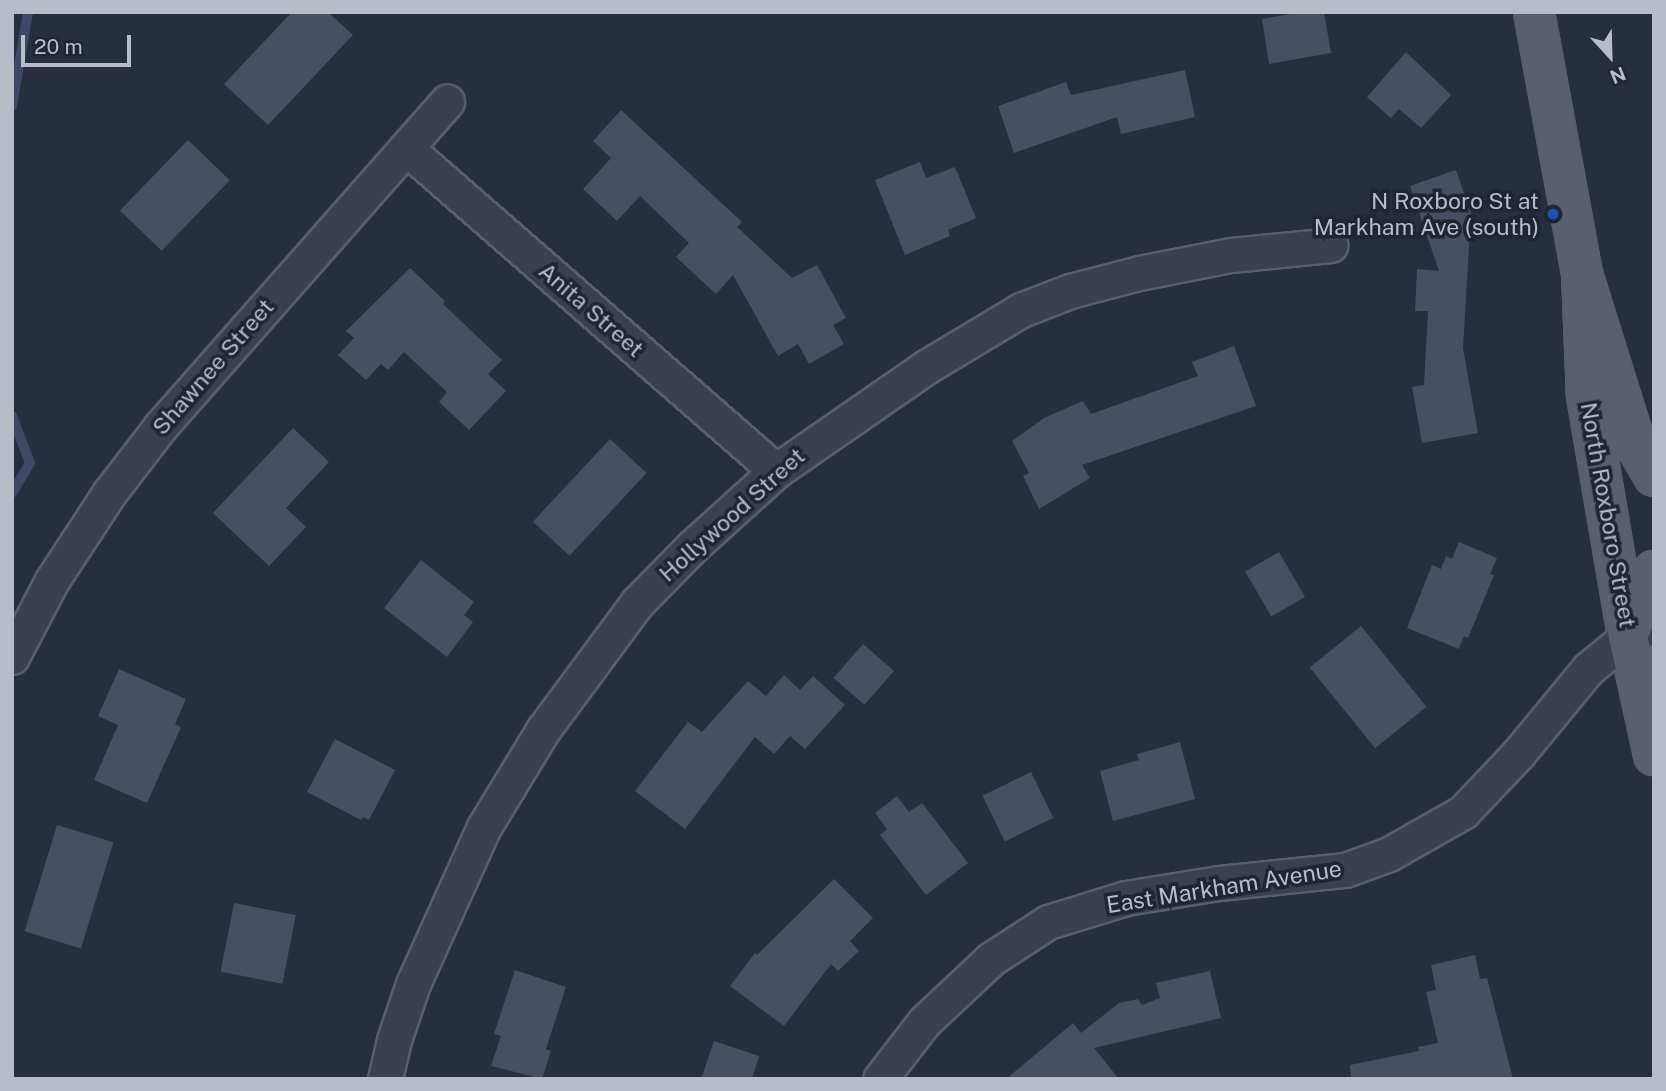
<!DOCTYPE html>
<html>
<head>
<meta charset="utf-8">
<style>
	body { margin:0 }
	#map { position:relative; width:1666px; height:1091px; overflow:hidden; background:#272e3f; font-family:"Public Sans",sans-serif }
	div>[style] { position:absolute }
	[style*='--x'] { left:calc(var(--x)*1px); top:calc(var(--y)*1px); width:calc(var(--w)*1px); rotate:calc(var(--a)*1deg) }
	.stream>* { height:10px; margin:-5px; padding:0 5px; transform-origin:5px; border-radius:5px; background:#3d4967 }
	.building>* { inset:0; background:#484f63; transform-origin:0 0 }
	.roads { filter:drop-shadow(2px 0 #585e6c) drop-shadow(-2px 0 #585e6c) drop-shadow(0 2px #585e6c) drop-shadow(0 -2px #585e6c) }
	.street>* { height:33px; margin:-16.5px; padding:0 16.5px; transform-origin:16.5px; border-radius:16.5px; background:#3b404f }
	.primary>* { height:38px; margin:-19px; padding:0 19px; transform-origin:19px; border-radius:19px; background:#595f6f }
	.dots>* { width:19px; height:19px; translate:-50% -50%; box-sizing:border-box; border:4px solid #1f2534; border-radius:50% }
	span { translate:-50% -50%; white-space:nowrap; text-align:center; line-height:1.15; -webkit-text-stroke:7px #1f2534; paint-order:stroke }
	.poi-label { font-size:23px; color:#b7bcc9 }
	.right { translate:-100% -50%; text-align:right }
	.street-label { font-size:23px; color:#b7bcc9 }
	.frame { position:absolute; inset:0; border:14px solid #b7bcc9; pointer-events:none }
	.north { position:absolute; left:1575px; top:21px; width:70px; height:70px; -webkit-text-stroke:5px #1f2534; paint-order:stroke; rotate:158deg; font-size:19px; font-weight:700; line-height:28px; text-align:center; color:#b7bcc9 }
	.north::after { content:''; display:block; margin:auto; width:24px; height:32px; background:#b7bcc9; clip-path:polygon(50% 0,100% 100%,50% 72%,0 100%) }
	.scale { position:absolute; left:21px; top:35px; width:110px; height:32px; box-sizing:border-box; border:4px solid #b7bcc9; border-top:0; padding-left:9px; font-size:21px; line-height:24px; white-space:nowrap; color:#b7bcc9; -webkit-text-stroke:5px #1f2534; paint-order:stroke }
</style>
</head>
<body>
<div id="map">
	<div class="stream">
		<i style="--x:12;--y:106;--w:95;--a:-80.3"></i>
		<i style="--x:12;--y:416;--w:50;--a:69"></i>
		<i style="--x:30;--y:463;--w:35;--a:121"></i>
	</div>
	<div class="building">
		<i style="clip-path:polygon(292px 12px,328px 12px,353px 35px,268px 125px,224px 84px)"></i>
		<i style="clip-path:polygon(1302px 12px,1324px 12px,1331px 53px,1269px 64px,1262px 19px)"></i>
		<i style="clip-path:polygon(1406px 52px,1451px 95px,1421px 128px,1399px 109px,1391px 118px,1367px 97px)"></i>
		<i style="clip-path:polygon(1185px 70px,1195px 117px,1121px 134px,1117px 117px,1014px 153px,998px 106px,1066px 82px,1071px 95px)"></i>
		<i style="clip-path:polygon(621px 110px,742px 222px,737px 227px,792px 278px,817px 265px,846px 318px,833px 325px,844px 344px,809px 364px,798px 344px,778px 356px,733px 275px,716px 294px,676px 257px,689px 243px,640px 196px,617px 221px,583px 189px,611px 158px,593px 141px)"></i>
		<i style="left:188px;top:140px;width:58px;height:98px;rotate:44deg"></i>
		<i style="clip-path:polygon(920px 162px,926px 178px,955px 167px,976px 218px,948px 230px,950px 236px,905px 255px,875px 180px)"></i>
		<i style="clip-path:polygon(1456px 170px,1476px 228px,1470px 230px,1463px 348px,1478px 433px,1422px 443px,1412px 387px,1424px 385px,1428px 311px,1415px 311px,1417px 269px,1439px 271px,1410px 186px)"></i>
		<i style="clip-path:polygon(410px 268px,445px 301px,443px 304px,502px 360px,488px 374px,506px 391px,469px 430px,439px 402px,447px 392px,404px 352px,388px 370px,381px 364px,366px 380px,338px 355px,354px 338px,346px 331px)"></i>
		<i style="clip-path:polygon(1234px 346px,1256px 406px,1082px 465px,1090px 478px,1039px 509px,1023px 476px,1029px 473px,1012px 441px,1044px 418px,1083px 401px,1091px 414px,1198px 376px,1192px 362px)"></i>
		<i style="clip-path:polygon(293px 428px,329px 462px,286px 508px,306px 527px,269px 566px,213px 513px)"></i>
		<i style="left:610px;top:439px;width:50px;height:113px;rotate:43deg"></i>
		<i style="clip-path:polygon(1459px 542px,1497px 558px,1490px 574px,1494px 575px,1468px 638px,1464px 636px,1459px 649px,1407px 628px,1432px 565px,1441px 569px,1446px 556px,1452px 559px)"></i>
		<i style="left:1279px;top:552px;width:52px;height:39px;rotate:60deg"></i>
		<i style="clip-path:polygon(421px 560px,474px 602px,464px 615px,473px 622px,447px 657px,384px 608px)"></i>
		<i style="left:1361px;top:626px;width:104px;height:66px;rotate:51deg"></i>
		<i style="left:863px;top:644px;width:41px;height:45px;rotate:41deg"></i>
		<i style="clip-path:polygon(119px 669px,186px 699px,175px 724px,181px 727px,147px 803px,94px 780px,118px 725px,98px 716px)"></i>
		<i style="clip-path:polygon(784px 675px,800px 690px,813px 676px,845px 705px,805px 749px,790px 736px,774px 754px,755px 737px,685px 829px,635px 791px,688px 722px,702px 732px,748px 681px,766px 696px)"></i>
		<i style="clip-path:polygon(335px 739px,395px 770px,369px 820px,363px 817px,361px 820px,307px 792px)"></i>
		<i style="clip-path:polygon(1180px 742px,1195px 799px,1113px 821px,1100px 771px,1139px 760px,1137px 754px)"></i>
		<i style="left:1031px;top:772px;width:51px;height:54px;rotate:64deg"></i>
		<i style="clip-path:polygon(897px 796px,909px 812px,922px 803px,968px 863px,926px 895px,880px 835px,887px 829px,875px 813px)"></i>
		<i style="left:57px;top:825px;width:59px;height:111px;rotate:17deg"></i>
		<i style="clip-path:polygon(834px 879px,873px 918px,850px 941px,859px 951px,838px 971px,831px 964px,784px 1026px,730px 986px,755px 953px,757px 955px)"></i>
		<i style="left:234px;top:903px;width:63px;height:70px;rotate:11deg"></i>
		<i style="clip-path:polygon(1475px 955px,1480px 979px,1487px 978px,1513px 1079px,1351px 1079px,1350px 1065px,1419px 1051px,1418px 1047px,1438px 1043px,1426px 992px,1436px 990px,1431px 965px)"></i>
		<i style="clip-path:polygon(515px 970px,566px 987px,546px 1049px,551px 1051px,542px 1079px,491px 1066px,501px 1036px,494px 1034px)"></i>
		<i style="clip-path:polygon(1210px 971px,1221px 1018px,1094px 1048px,1119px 1079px,1006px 1079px,1073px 1023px,1081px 1033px,1119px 1003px,1138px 999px,1142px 1005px,1160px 998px,1156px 983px)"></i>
		<i style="clip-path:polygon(714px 1041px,759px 1056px,752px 1079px,701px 1079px)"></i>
	</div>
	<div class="roads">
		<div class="street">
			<i style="--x:406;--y:148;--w:491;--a:41.1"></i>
			<i style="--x:12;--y:657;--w:85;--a:-62.5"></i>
			<i style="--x:51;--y:582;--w:108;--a:-56.8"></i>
			<i style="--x:110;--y:492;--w:82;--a:-52.4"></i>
			<i style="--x:160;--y:427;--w:434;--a:-48.6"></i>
			<i style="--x:385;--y:1079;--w:40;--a:-77"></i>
			<i style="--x:394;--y:1040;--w:59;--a:-71.3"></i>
			<i style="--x:413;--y:984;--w:172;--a:-65.7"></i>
			<i style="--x:484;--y:827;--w:114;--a:-58.7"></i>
			<i style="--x:543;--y:730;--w:158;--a:-53.5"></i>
			<i style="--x:637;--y:603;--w:78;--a:-45.5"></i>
			<i style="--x:692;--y:547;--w:113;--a:-42.1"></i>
			<i style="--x:776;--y:471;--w:183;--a:-34.7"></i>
			<i style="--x:926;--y:367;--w:111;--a:-31"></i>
			<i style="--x:1021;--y:310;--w:53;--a:-21.2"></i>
			<i style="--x:1070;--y:291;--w:71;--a:-14.6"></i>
			<i style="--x:1139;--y:273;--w:94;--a:-11.1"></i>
			<i style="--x:1231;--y:255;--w:100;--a:-5.7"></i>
			<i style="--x:880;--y:1079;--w:72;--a:-52.3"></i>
			<i style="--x:924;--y:1022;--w:92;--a:-43.2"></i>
			<i style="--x:991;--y:959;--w:68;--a:-33"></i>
			<i style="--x:1048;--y:922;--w:82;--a:-17.1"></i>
			<i style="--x:1126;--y:898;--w:94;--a:-9.2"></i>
			<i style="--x:1219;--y:883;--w:127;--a:-5.9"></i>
			<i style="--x:1345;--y:870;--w:47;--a:-20"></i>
			<i style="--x:1389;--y:854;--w:85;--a:-29.6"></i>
			<i style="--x:1463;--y:812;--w:80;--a:-46.5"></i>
			<i style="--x:1518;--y:754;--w:110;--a:-50.5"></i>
			<i style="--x:1588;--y:669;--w:52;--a:-39.5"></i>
			<i style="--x:1628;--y:636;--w:28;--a:-23"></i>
		</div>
		<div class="primary">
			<i style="--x:1534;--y:12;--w:266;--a:79.6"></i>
			<i style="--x:1582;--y:274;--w:177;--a:72.6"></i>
			<i style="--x:1635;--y:443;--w:38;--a:60"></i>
			<i style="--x:1582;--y:274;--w:122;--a:87.7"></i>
			<i style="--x:1587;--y:396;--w:243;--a:80.3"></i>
			<i style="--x:1628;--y:636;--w:122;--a:77.7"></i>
			<i style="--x:1629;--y:634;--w:68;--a:-68.4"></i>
		</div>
	</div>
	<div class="dots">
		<i style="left:1553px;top:214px;background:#1a4fb4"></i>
	</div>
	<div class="poi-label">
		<span class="right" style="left:1539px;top:214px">N Roxboro St at<br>Markham Ave (south)</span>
	</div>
	<div class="street-label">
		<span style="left:591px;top:310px;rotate:41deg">Anita Street</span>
		<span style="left:213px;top:367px;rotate:-49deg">Shawnee Street</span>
		<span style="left:732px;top:515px;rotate:-42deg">Hollywood Street</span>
		<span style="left:1608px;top:515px;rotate:80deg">North Roxboro Street</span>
		<span style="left:1224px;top:887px;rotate:-9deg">East Markham Avenue</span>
	</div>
	<div class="frame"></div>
	<div class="north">N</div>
	<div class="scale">20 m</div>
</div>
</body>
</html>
